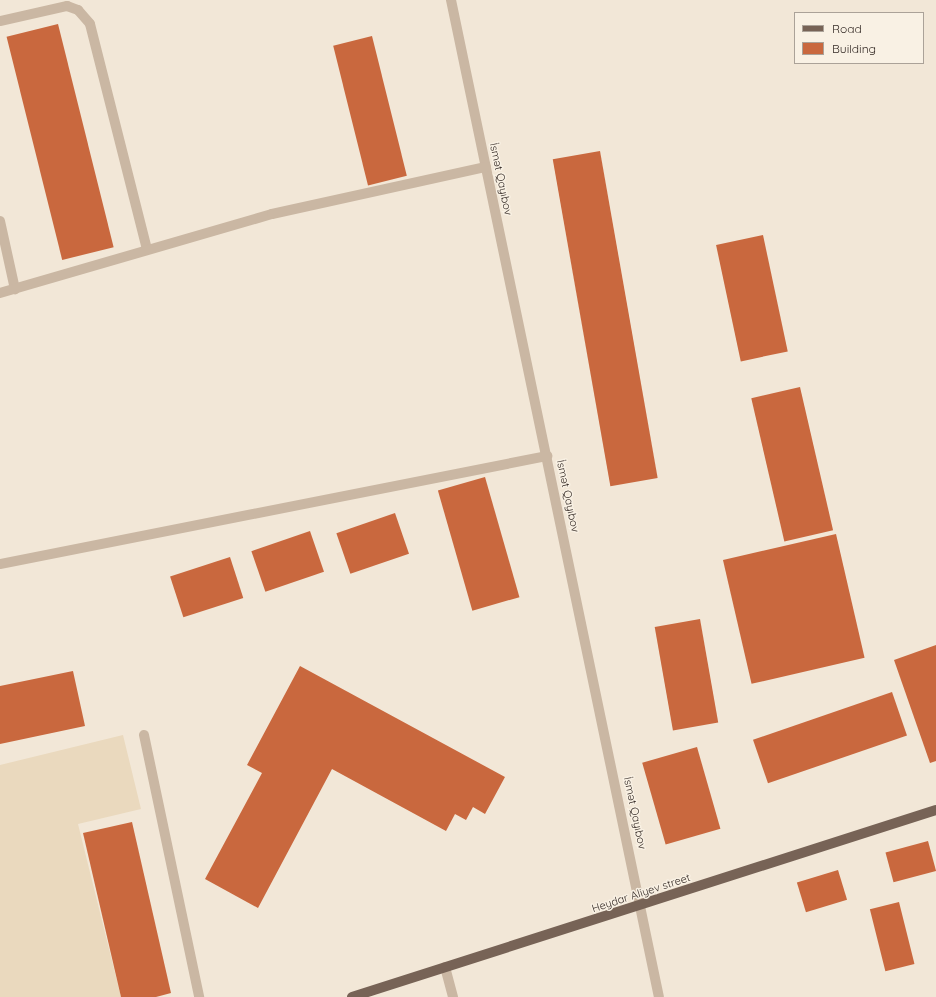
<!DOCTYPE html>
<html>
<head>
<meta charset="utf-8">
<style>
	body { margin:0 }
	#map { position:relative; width:936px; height:997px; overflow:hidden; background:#f2e7d7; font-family:Quicksand,sans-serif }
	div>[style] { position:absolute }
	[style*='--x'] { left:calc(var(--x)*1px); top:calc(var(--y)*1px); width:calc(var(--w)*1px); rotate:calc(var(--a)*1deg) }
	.plaza>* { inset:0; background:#ead9be }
	.building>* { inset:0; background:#c9683e; transform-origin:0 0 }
	.minor>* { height:10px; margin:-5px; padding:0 5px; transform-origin:5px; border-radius:5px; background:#cab7a3 }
	.major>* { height:10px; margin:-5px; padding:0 5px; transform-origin:5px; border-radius:5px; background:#776356 }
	span { translate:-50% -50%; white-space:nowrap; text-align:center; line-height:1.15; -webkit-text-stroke:3px #f9f1e4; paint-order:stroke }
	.street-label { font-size:11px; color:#352b26 }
	.legend { position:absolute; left:794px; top:12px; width:130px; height:52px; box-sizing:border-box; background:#f9f1e4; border:1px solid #aba298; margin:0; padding:5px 7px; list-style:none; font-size:12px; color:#352b26 }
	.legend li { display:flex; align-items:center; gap:8px; height:20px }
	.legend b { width:20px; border:1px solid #aba298 }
</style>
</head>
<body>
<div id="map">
	<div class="plaza">
		<i style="clip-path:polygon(123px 735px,141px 809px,78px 824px,121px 997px,0 997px,0 765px)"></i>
	</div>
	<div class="building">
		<i style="left:58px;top:24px;width:230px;height:53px;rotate:76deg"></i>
		<i style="left:372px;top:36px;width:144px;height:40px;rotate:76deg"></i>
		<i style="left:600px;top:151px;width:332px;height:48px;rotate:80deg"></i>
		<i style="left:763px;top:235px;width:119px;height:48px;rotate:78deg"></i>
		<i style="left:800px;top:387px;width:147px;height:50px;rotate:77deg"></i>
		<i style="left:485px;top:477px;width:125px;height:49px;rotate:74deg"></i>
		<i style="left:395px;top:513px;width:43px;height:62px;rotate:71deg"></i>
		<i style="left:310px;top:531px;width:43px;height:62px;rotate:71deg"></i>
		<i style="left:836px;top:534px;width:127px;height:116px;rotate:77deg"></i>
		<i style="left:230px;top:557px;width:43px;height:63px;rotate:72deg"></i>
		<i style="left:700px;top:619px;width:105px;height:46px;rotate:80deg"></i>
		<i style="clip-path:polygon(936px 645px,936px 761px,930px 763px,894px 660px)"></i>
		<i style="clip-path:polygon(300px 666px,505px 777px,485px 814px,473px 807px,466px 820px,455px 814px,446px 831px,332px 769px,258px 908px,205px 879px,262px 773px,247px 765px)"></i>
		<i style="clip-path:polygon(73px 671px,85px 726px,0 744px,0 686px)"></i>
		<i style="left:892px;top:692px;width:46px;height:147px;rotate:71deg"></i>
		<i style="left:697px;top:747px;width:85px;height:57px;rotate:74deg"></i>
		<i style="clip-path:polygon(132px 822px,171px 993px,156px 997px,121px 997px,83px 833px)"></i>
		<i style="left:928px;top:841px;width:31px;height:44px;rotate:75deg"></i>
		<i style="left:838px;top:870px;width:31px;height:43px;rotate:73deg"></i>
		<i style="left:899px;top:902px;width:64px;height:30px;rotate:76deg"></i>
	</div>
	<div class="minor">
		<i style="--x:451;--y:0;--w:1018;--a:78.22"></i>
		<i style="--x:0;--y:21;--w:69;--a:-12.6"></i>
		<i style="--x:67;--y:6;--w:12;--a:20"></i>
		<i style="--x:78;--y:10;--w:18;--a:49"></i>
		<i style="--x:90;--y:24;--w:232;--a:75.8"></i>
		<i style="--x:0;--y:221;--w:70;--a:77.6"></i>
		<i style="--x:0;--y:293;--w:283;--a:-16.2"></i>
		<i style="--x:272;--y:214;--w:219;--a:-12.4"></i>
		<i style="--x:0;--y:564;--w:558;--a:-11.17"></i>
		<i style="--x:144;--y:735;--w:268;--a:78.1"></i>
		<i style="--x:445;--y:967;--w:31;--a:75"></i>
	</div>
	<div class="major">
		<i style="--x:352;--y:997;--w:613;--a:-17.76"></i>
	</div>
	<div class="street-label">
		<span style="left:501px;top:179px;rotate:78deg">İsmət Qayıbov</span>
		<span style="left:568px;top:496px;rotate:78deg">İsmət Qayıbov</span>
		<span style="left:635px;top:813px;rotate:78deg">İsmət Qayıbov</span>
		<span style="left:641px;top:893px;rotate:-18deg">Heydar Aliyev street</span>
	</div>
	<ul class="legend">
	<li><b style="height:5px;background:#776356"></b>Road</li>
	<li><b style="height:11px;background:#c9683e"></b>Building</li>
	</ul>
</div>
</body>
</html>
